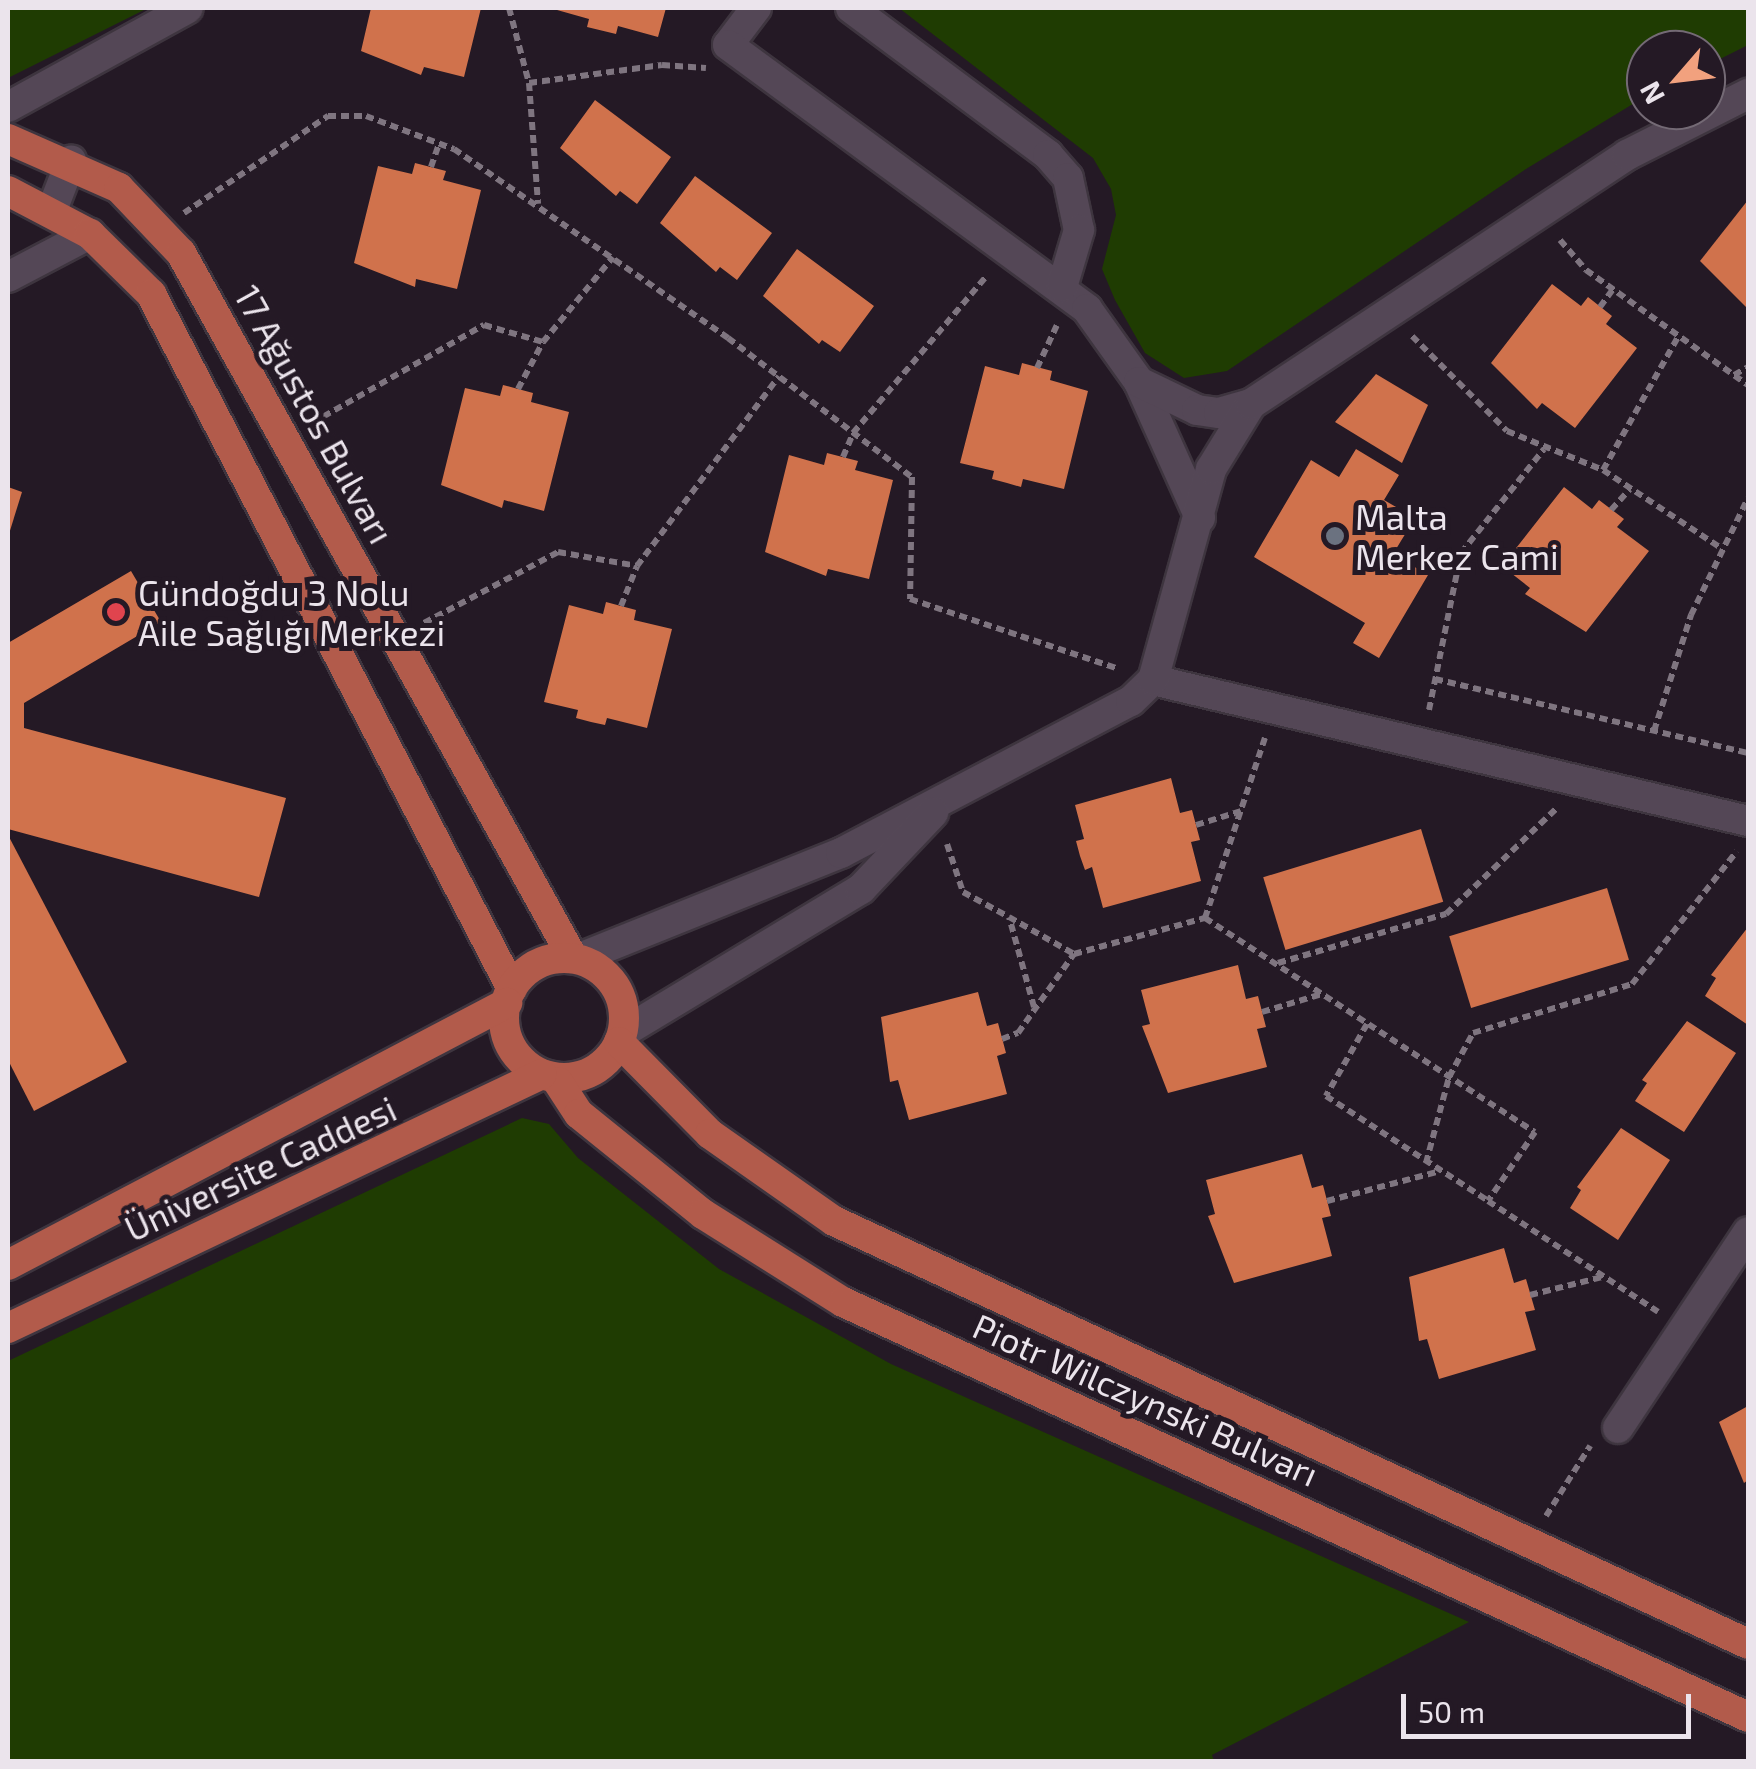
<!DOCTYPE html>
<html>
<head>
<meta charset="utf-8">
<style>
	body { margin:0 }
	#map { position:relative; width:1756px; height:1769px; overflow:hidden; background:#241925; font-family:"Exo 2",sans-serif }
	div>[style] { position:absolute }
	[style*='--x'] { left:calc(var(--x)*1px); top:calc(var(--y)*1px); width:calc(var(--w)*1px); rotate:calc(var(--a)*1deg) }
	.green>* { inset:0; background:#1f3c02 }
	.building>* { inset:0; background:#d0724c; transform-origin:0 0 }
	.path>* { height:6px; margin-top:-3px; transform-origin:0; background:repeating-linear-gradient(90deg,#7f7580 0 8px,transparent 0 13px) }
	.roads { filter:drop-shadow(2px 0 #3e353f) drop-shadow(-2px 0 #3e353f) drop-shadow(0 2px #3e353f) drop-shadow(0 -2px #3e353f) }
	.minor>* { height:30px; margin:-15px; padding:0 15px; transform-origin:15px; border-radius:15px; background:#544756 }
	.major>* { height:30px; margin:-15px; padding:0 15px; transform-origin:15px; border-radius:15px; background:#b25b4b }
	.major>.ring { margin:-15px; padding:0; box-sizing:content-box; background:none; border:30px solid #b25b4b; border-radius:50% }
	.dots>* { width:28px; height:28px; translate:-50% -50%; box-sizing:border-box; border:5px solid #241925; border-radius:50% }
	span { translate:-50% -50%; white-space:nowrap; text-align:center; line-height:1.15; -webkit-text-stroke:10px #241925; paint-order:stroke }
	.street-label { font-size:35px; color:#ebe4ec }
	.poi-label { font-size:35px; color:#ebe4ec }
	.left { translate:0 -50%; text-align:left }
	.frame { position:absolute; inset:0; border:10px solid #ebe4ec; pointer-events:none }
	.north { position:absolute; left:1626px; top:30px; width:100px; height:100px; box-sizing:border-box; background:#241925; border:2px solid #746a75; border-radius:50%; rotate:242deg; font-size:28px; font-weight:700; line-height:40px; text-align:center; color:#ebe4ec }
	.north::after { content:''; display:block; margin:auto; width:35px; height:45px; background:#f2a17e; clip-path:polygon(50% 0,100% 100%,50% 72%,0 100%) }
	.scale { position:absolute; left:1401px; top:1694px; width:290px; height:45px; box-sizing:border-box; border:5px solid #ebe4ec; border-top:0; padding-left:12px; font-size:30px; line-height:35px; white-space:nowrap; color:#ebe4ec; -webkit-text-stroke:8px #241925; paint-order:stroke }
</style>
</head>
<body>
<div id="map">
	<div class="green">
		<i style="clip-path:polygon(8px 8px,148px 8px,8px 78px)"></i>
		<i style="clip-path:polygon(899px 8px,1748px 8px,1748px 45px,1706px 66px,1706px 50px,1646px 50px,1646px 96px,1526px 169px,1227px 371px,1184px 378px,1145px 353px,1115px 300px,1102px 269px,1116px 215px,1111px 189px,1093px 158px)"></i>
		<i style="clip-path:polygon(522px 1118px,549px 1124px,578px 1158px,719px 1269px,891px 1364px,1469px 1622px,1212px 1755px,1214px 1761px,8px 1761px,8px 1361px)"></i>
	</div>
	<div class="building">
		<i style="clip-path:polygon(371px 8px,481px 8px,464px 77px,424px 67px,421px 75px,361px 51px)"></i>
		<i style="clip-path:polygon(550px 8px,666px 8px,658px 37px,618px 26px,616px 34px,587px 27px,589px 19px)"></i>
		<i style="clip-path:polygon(595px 100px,671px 157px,637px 204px,620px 191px,616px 196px,560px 148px)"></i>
		<i style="clip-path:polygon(415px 163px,446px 171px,443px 180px,481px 190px,457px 289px,416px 279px,415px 287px,354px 263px,378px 166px,412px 174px)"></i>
		<i style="clip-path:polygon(695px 176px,772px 233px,737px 280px,720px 267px,716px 272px,660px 223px)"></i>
		<i style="clip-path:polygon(1748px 200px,1748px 306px,1747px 308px,1700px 261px)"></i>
		<i style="clip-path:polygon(797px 249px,874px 306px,840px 352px,822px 340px,819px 344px,763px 296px)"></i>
		<i style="clip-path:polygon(1552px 284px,1581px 306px,1588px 297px,1612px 316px,1606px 324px,1637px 348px,1575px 428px,1542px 403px,1537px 409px,1491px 363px)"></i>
		<i style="clip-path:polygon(1022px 363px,1052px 371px,1050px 380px,1088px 391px,1064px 489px,1023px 479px,1021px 487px,1007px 483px,992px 479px,994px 471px,960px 463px,985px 366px,1019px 375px)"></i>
		<i style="clip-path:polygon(1376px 374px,1428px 405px,1402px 463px,1335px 422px)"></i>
		<i style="clip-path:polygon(503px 385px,533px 393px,531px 402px,569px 412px,544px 511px,504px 500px,502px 508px,441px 485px,465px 388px,500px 396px)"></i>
		<i style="clip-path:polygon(1356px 449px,1399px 475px,1384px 500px,1415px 518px,1393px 554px,1428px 575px,1379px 658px,1353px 643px,1365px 623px,1254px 557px,1311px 460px,1339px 477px)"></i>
		<i style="clip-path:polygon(827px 453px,858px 461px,855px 470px,893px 480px,869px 579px,828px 569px,826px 576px,765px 552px,789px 455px,824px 465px)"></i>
		<i style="clip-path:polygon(8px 487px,22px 492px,8px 537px)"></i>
		<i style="clip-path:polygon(1564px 487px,1592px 509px,1599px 500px,1624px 519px,1617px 527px,1649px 551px,1586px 632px,1525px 594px,1530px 588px,1502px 566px)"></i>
		<i style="clip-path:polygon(131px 571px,161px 622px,24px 703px,24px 728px,286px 798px,259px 897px,8px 829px,8px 643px)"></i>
		<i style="clip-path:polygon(606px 602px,636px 610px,634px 620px,672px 629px,647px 728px,607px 718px,605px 725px,591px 722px,576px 718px,578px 710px,544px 702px,569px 605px,603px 614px)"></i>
		<i style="clip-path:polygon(1171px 778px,1180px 813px,1192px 810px,1200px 840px,1191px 842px,1201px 881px,1103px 908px,1092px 867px,1085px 870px,1080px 856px,1076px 841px,1084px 839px,1075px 805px)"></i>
		<i style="left:1421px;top:829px;width:76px;height:165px;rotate:73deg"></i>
		<i style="clip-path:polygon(8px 835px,127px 1062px,34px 1111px,8px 1060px)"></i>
		<i style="left:1607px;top:888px;width:75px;height:165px;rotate:73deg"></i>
		<i style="clip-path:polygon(1748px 927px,1748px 1025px,1705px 996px,1716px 978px,1711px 975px)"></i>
		<i style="clip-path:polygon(1238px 965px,1246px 999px,1258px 996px,1266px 1027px,1257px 1029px,1267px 1067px,1168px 1093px,1142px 1026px,1150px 1024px,1141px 990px)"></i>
		<i style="clip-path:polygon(978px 992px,987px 1026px,998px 1023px,1006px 1053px,997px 1056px,1007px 1094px,909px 1120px,898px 1080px,890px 1082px,881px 1017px)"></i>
		<i style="clip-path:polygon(1687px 1021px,1736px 1053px,1684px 1132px,1635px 1101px,1647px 1083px,1642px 1080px)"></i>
		<i style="clip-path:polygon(1621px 1128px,1670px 1160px,1618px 1240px,1570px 1208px,1581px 1190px,1577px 1187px)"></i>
		<i style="clip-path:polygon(1302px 1154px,1312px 1188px,1323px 1185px,1331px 1216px,1322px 1218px,1332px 1256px,1234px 1283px,1208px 1216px,1215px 1214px,1206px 1180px)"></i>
		<i style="clip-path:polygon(1504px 1248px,1514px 1283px,1526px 1279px,1535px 1310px,1525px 1312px,1536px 1350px,1439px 1379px,1427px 1339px,1419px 1341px,1409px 1277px)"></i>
		<i style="clip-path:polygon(1748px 1406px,1748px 1480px,1744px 1483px,1719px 1422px)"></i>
	</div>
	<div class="path">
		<i style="--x:509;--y:8;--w:78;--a:75.1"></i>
		<i style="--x:529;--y:83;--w:121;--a:85.7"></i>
		<i style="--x:529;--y:83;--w:134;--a:-7.7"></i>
		<i style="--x:662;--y:65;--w:44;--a:3.9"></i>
		<i style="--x:431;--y:167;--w:24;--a:-71"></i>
		<i style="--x:184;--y:213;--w:174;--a:-34"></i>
		<i style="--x:328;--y:116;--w:38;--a:0"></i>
		<i style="--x:366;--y:116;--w:94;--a:20.6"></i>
		<i style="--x:454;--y:149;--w:333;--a:34.6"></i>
		<i style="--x:728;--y:338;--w:231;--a:37.1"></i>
		<i style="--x:912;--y:477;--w:122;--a:90.9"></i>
		<i style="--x:910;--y:599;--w:220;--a:18.5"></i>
		<i style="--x:1560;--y:240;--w:40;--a:49"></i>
		<i style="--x:1586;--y:270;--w:199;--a:35.4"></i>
		<i style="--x:1600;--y:307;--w:22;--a:-54"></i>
		<i style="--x:1412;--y:336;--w:134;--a:45"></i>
		<i style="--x:1507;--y:431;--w:104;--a:22.1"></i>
		<i style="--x:1603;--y:470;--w:141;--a:33.5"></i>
		<i style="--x:1037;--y:368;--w:47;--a:-65.1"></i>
		<i style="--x:1734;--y:375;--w:16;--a:-30"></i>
		<i style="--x:518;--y:389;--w:53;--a:-62"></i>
		<i style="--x:312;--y:423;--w:198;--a:-29.7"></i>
		<i style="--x:484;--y:325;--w:61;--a:16.1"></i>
		<i style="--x:543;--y:342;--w:110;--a:-50.5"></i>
		<i style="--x:843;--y:457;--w:26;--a:-67"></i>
		<i style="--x:853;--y:433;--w:205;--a:-49.6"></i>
		<i style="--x:1603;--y:470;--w:155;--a:-60.6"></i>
		<i style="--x:1611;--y:510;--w:28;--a:-48"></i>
		<i style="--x:621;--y:606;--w:43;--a:-68.2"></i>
		<i style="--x:424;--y:623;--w:152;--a:-27.9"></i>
		<i style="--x:558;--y:552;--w:80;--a:10"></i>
		<i style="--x:637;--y:566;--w:237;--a:-53.2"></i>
		<i style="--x:1435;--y:679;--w:322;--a:13.3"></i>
		<i style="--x:1429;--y:710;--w:160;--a:-78.5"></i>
		<i style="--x:1461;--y:553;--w:133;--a:-51.4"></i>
		<i style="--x:1654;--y:731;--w:122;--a:-72.3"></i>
		<i style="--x:1691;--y:615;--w:130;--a:-64"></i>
		<i style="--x:1196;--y:825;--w:47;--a:-17.3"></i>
		<i style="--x:947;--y:844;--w:51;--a:71.6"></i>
		<i style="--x:963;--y:892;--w:52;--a:28.5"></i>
		<i style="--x:1205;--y:918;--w:190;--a:-71.6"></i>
		<i style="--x:1278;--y:963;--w:175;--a:-16.3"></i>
		<i style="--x:1446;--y:914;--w:152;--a:-43.7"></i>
		<i style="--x:1034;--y:1007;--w:93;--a:-105.5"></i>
		<i style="--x:1009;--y:917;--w:75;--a:29.6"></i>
		<i style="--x:1262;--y:1012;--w:63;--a:-16.7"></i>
		<i style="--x:1367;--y:1024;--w:83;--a:119.7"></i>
		<i style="--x:1326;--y:1096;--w:193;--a:32.9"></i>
		<i style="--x:1002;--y:1039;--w:17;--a:-21"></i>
		<i style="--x:1018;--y:1033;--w:97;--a:-54.7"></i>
		<i style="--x:1074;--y:954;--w:136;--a:-15.4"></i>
		<i style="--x:1205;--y:918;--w:393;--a:33"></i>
		<i style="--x:1535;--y:1132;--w:83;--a:124.3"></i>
		<i style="--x:1488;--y:1201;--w:203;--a:33.1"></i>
		<i style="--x:1426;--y:1163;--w:89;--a:-75"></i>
		<i style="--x:1449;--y:1077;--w:50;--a:-61.4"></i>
		<i style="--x:1473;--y:1033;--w:166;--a:-17.1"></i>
		<i style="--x:1632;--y:984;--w:169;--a:-51.7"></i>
		<i style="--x:1327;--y:1201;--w:114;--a:-14.8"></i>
		<i style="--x:1530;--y:1295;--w:74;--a:-14"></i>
		<i style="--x:1546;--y:1516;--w:83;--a:-57.8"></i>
	</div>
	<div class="roads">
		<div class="minor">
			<i style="--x:756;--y:8;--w:46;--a:127.1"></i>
			<i style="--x:728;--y:45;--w:446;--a:36.3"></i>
			<i style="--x:1087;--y:309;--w:90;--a:54.5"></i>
			<i style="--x:1139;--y:382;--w:149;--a:65.8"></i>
			<i style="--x:851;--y:8;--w:246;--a:36.7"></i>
			<i style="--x:1048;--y:155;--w:30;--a:49"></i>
			<i style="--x:1068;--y:178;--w:53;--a:78.1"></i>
			<i style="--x:1079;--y:230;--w:59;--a:106.6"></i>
			<i style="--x:8;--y:107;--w:205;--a:-28.8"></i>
			<i style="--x:52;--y:210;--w:53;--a:-68.8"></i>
			<i style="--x:8;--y:277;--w:93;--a:-27.7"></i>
			<i style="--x:1139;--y:382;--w:64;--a:25.8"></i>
			<i style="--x:1197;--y:410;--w:22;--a:8"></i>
			<i style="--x:1219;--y:413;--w:33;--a:-16"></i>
			<i style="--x:1153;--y:680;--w:611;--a:13.33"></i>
			<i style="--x:582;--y:957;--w:279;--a:-21.9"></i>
			<i style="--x:841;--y:853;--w:327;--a:-27.7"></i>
			<i style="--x:1131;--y:701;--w:30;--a:-44"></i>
			<i style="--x:1153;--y:680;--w:219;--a:-74.6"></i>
			<i style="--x:1211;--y:469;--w:76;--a:-58.4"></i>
			<i style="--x:1251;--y:404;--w:451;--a:-33.5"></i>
			<i style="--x:1627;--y:155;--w:136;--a:-26.8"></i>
			<i style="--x:624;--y:1032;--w:277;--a:-31.1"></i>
			<i style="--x:861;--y:889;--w:105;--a:-46.5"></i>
			<i style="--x:1618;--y:1428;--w:235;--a:-56.4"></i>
		</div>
		<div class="major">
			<i style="--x:8;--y:139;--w:121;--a:23.8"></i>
			<i style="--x:119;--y:188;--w:90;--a:46.4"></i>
			<i style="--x:181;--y:253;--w:804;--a:60.92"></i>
			<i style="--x:8;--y:191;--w:93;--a:27.7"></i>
			<i style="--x:90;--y:234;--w:86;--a:44.5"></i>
			<i style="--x:151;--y:294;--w:783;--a:62.55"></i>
			<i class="ring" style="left:504px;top:958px;width:90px;height:90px"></i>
			<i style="--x:619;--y:1042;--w:129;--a:45.3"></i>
			<i style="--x:710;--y:1134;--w:151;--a:35.1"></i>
			<i style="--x:834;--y:1221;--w:1007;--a:24.83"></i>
			<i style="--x:558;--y:1082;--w:38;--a:57"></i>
			<i style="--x:579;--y:1114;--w:159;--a:38.9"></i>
			<i style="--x:703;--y:1214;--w:165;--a:32.2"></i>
			<i style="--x:843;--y:1302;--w:996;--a:24.63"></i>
			<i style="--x:8;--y:1265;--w:564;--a:-27.7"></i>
			<i style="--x:8;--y:1328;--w:591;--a:-25.44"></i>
		</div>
	</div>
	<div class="dots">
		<i style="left:1335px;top:536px;background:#6b7280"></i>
		<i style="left:116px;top:612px;background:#e0444e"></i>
	</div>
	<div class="street-label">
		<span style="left:315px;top:414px;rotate:61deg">17 Ağustos Bulvarı</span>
		<span style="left:260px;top:1168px;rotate:-25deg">Üniversite Caddesi</span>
		<span style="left:1146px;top:1399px;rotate:24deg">Piotr Wilczynski Bulvarı</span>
	</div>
	<div class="poi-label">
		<span class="left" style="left:1355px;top:536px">Malta<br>Merkez Cami</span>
		<span class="left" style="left:138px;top:612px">Gündoğdu 3 Nolu<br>Aile Sağlığı Merkezi</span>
	</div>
	<div class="frame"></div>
	<div class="north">N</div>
	<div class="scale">50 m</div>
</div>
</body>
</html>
